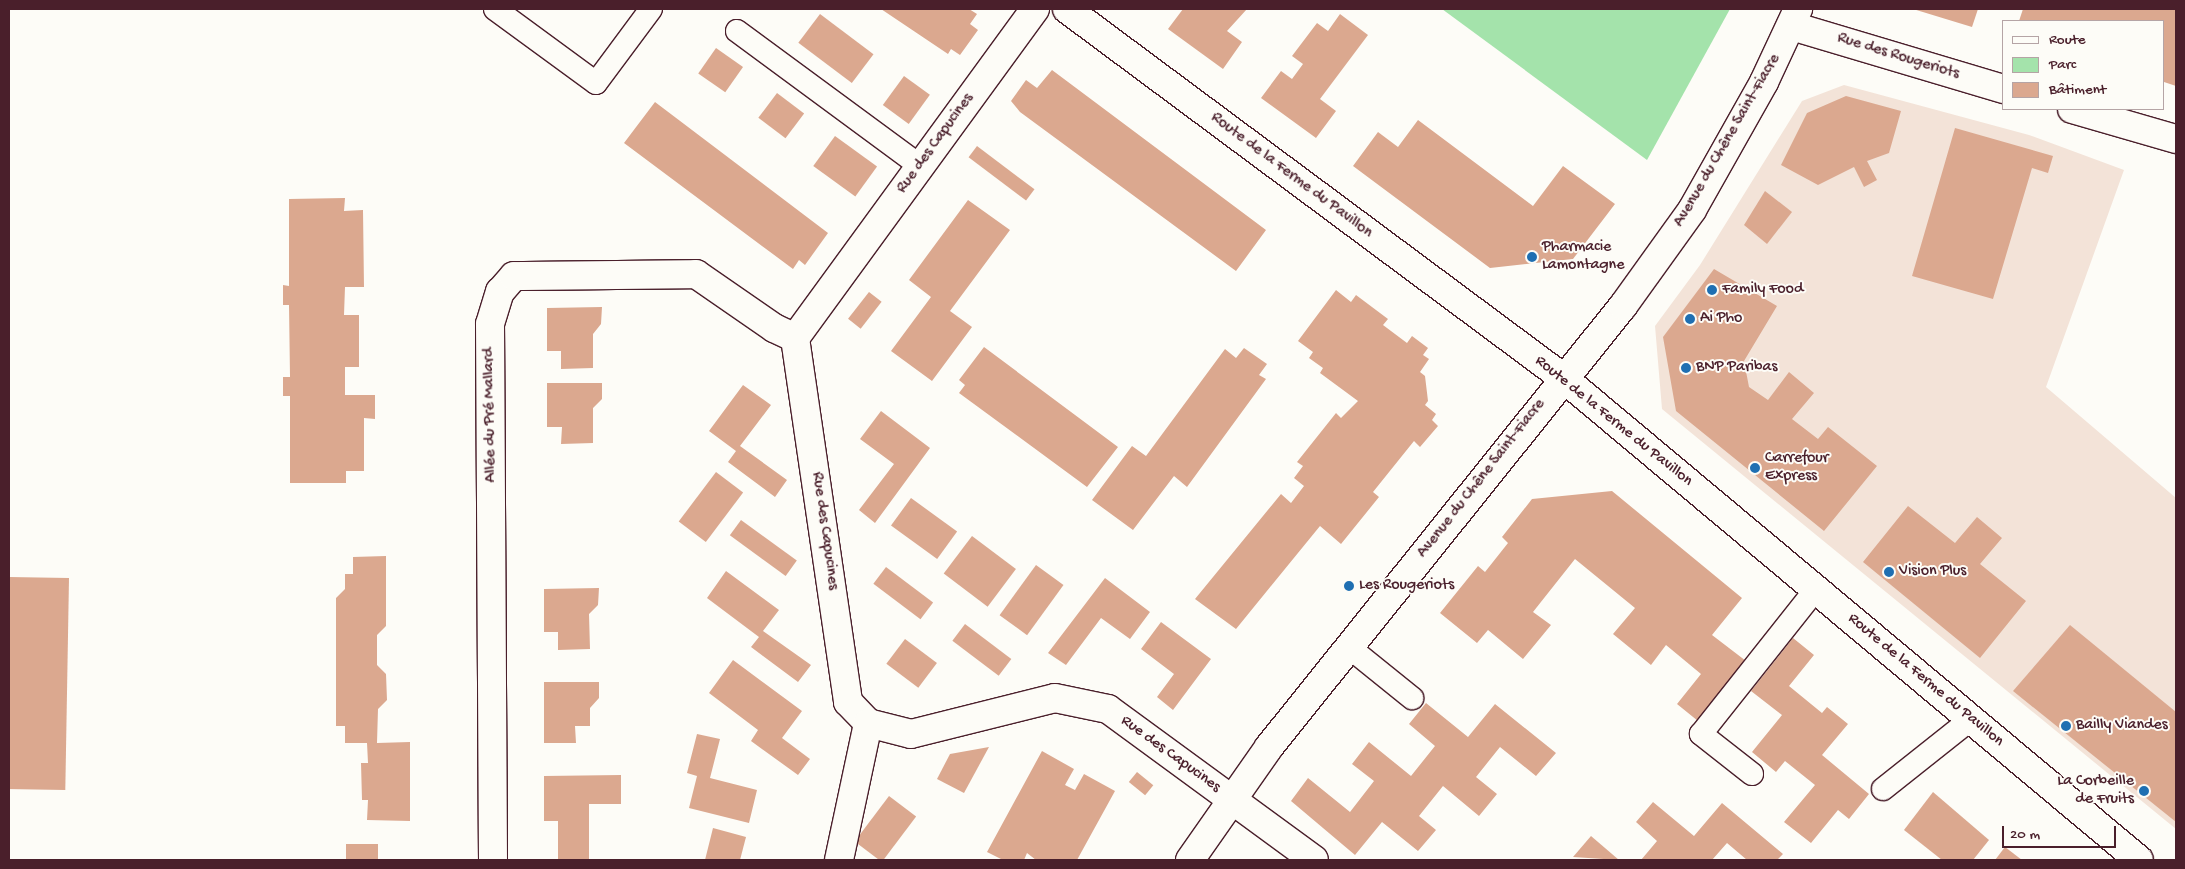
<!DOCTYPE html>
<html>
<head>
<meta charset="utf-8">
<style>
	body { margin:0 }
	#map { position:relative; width:2185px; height:869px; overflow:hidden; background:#fdfcf7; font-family:"Gochi Hand",sans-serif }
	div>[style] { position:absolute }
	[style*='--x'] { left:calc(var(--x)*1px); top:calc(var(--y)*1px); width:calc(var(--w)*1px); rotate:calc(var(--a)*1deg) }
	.built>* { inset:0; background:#f3e3d8 }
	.green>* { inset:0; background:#a4e3ab }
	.building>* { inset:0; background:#dba88f; transform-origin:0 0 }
	.roads { filter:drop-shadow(1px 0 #4a1f2b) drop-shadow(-1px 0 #4a1f2b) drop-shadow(0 1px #4a1f2b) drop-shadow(0 -1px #4a1f2b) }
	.lane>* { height:22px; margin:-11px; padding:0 11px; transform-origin:11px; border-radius:11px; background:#fdfcf7 }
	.street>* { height:28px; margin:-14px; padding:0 14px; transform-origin:14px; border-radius:14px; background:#fdfcf7 }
	.dots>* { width:14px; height:14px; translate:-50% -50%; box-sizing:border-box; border:2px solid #fdfcf7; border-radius:50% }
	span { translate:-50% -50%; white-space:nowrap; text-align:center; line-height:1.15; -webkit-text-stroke:4px #fdfcf7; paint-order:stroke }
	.street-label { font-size:16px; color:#4a1f2b }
	.poi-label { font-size:16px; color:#4a1f2b }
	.left { translate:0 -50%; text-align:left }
	.right { translate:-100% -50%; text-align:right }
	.frame { position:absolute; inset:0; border:10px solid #4a1f2b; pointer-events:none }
	.legend { position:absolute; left:2002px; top:20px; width:162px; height:90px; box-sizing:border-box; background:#fdfcf7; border:1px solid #b5a4a5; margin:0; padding:6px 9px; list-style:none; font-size:15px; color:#4a1f2b }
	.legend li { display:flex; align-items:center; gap:10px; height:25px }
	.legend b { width:25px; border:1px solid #b5a4a5 }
	.scale { position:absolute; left:2002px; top:826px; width:114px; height:22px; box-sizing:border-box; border:2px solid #4a1f2b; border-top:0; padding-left:6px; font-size:15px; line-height:18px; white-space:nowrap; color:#4a1f2b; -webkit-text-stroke:4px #fdfcf7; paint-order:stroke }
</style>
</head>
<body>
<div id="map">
	<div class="built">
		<i style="clip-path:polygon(1844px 85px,2029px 135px,2124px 170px,2046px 387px,2176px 498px,2176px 829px,1662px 409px,1655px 326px,1700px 265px,1802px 101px)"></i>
	</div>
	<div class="green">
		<i style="clip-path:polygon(1442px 9px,1730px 9px,1647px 160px)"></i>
	</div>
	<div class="building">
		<i style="clip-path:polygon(881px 9px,969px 9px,977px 14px,970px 24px,978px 30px,960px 55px,951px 49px,948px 54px)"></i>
		<i style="clip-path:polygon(1183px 9px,1247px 9px,1227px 31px,1242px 42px,1223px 69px,1168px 29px)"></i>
		<i style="clip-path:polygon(1913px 9px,1978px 9px,1972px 27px)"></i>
		<i style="clip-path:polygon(2023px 9px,2176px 9px,2176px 86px,2164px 82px,2164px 21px,2019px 21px)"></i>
		<i style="left:820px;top:14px;width:67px;height:36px;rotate:37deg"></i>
		<i style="clip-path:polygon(1340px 14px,1368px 35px,1320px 99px,1336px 111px,1316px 138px,1261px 98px,1281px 71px,1292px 79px,1303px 64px,1292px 56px,1317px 23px,1328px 31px)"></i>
		<i style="left:716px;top:48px;width:33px;height:31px;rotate:35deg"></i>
		<i style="clip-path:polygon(1052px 70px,1266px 230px,1236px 271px,1020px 112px,1011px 101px,1026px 80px,1037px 88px)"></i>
		<i style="left:904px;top:76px;width:32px;height:36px;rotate:36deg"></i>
		<i style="left:777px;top:93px;width:34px;height:31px;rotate:37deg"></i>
		<i style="clip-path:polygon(1846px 96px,1901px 111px,1889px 153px,1867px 161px,1877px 180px,1864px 187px,1854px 167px,1818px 185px,1781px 165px,1807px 113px)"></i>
		<i style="clip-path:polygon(655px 102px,828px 233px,805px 265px,799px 260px,793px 269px,624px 143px)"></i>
		<i style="clip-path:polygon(1418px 120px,1533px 206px,1563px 166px,1615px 204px,1573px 259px,1490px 268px,1353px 166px,1378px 132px,1398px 147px)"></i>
		<i style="clip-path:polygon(1955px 128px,2053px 156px,2048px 173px,2032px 168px,1993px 299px,1912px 276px)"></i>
		<i style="left:835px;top:136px;width:52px;height:37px;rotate:36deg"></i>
		<i style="left:977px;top:146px;width:72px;height:14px;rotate:37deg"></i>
		<i style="clip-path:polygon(1765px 191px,1792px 212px,1767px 244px,1744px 225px)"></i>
		<i style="clip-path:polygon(345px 198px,344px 211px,363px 210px,364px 287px,345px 287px,344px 315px,359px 315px,359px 367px,345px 367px,345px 395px,375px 395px,375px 419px,364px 418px,364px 471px,346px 471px,346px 483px,290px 483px,290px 396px,283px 396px,283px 377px,290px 377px,289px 305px,283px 305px,283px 285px,289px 286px,289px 199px)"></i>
		<i style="clip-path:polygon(968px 200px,1010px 230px,950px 311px,972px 327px,932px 381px,891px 351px,931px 297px,909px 280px)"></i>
		<i style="clip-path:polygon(1714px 269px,1777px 306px,1744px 361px,1749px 387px,1768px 400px,1789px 372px,1814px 393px,1792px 419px,1818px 439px,1828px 427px,1877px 466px,1824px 531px,1676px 411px,1663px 337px)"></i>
		<i style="clip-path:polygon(1336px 290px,1351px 302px,1356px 295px,1388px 319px,1383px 325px,1407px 343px,1412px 336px,1428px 348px,1423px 355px,1429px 359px,1420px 372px,1425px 376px,1428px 401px,1425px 405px,1436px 414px,1432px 420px,1438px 426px,1420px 447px,1414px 441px,1373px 492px,1379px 497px,1341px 544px,1320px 526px,1236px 629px,1195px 599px,1281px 494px,1291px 503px,1304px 486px,1294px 478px,1303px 466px,1297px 462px,1336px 413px,1341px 418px,1358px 401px,1320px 373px,1323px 368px,1309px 358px,1313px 352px,1298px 341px)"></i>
		<i style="left:869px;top:292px;width:16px;height:34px;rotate:38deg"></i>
		<i style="clip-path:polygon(602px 307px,601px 324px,593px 334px,593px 368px,561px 369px,561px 351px,547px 351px,547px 308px)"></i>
		<i style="clip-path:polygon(984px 347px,1118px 447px,1087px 487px,959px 393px,965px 385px,959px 380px)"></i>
		<i style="clip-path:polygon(1244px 348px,1267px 364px,1259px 375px,1266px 379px,1187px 487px,1174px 476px,1133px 530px,1092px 500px,1132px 446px,1146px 456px,1225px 349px,1236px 358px)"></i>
		<i style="clip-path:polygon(547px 383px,602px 383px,602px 399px,593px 408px,593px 443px,561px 444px,562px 427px,547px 427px)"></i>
		<i style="clip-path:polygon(743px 385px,771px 405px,740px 446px,787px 480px,775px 497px,728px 462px,736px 451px,709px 431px)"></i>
		<i style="clip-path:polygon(881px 411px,930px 448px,875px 523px,859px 510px,894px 464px,860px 439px)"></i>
		<i style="left:716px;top:472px;width:34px;height:62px;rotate:37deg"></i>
		<i style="clip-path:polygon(1612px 491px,1742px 598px,1712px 635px,1746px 661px,1698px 721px,1677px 704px,1701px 674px,1666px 645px,1651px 665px,1613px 634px,1635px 608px,1575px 559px,1533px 612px,1551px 625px,1523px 659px,1488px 630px,1477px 643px,1440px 613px,1478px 566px,1485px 572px,1508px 543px,1502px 537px,1532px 499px)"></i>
		<i style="left:911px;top:498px;width:57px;height:34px;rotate:36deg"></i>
		<i style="clip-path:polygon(1908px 506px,1955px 543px,1977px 517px,2002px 538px,1980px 564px,2026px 601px,1980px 658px,1863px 562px)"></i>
		<i style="left:741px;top:520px;width:69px;height:19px;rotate:36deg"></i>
		<i style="left:972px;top:536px;width:55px;height:47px;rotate:37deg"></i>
		<i style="clip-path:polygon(386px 556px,386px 626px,377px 635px,377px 665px,386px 674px,387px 700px,378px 709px,377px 743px,410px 742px,410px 821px,367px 820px,368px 800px,362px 800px,361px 763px,368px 763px,367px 743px,345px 743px,345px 726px,336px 726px,336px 598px,345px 589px,345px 574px,353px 574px,353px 557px)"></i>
		<i style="left:1036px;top:565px;width:34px;height:62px;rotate:36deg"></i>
		<i style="left:886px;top:567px;width:59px;height:21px;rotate:37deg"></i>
		<i style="clip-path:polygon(726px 571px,779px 610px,763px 631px,811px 665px,798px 682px,751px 647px,759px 637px,707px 598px)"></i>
		<i style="left:69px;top:578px;width:212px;height:60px;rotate:91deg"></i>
		<i style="clip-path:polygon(1105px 578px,1150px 612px,1130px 639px,1101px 618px,1066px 665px,1048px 653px)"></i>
		<i style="clip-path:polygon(599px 588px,598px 605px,589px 614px,590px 649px,558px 650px,558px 632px,544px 632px,544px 589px)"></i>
		<i style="clip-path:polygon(1161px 622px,1211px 659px,1173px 710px,1157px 697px,1174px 674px,1141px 649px)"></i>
		<i style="left:965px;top:624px;width:58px;height:21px;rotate:37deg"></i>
		<i style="clip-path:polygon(2070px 625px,2176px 712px,2176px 822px,2013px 691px)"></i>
		<i style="clip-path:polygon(1793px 638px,1814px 655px,1789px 686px,1822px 713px,1827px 707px,1848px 724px,1822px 755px,1869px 794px,1849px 819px,1838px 810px,1811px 843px,1784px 822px,1815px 785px,1785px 761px,1776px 772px,1752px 752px,1782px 715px,1751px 691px)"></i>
		<i style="left:905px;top:639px;width:40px;height:31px;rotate:37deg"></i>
		<i style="clip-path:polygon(733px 660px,802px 711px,782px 738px,810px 759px,798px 775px,751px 741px,758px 730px,709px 693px)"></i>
		<i style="clip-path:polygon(544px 682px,599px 682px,599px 698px,590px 708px,590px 726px,575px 726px,576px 743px,544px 743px)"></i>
		<i style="clip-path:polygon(1426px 703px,1468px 737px,1495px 704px,1556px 753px,1536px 776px,1500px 747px,1476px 777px,1497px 794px,1479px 816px,1443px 786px,1419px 816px,1436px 830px,1418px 851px,1382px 822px,1355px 855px,1291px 801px,1308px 778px,1350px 812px,1374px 781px,1352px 764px,1369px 742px,1411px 776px,1435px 746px,1409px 724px)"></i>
		<i style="clip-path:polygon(697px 734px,720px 739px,710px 778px,757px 790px,749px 823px,689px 808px,697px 776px,687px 773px)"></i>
		<i style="clip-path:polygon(989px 747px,964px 793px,937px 779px,950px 754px)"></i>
		<i style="clip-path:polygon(1042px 751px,1074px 769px,1065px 785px,1075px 790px,1084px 774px,1115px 791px,1077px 860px,1036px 860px,1027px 853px,1024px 860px,1003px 860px,987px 852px)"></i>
		<i style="left:1137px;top:772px;width:21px;height:13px;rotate:39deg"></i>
		<i style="clip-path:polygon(621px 775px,621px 804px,589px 804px,589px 860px,558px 860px,558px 821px,544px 821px,544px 776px)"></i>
		<i style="clip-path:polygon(1933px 792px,1989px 840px,1973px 860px,1942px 860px,1904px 830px)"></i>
		<i style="left:889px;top:796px;width:34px;height:57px;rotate:37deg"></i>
		<i style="clip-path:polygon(1653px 802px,1694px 836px,1722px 803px,1783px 854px,1777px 860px,1747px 860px,1727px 843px,1712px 860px,1641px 860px,1657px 841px,1636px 822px)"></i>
		<i style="clip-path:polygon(713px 828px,746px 837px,740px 860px,705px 860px)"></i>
		<i style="clip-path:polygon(1591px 836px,1619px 860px,1573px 857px)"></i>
		<i style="left:346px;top:844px;width:32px;height:16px"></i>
		<i style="clip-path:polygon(2005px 847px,2022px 860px,1995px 860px)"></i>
	</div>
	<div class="roads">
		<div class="lane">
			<i style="--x:495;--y:9;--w:125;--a:36.2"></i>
			<i style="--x:596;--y:83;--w:92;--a:-53.4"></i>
			<i style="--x:737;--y:31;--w:227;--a:36.4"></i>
			<i style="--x:1350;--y:648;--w:80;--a:38.9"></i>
			<i style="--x:1752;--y:774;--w:65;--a:-141.9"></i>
			<i style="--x:1701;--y:734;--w:184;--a:-51.6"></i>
			<i style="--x:1883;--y:789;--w:111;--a:-38.4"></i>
		</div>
		<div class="street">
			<i style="--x:1035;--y:9;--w:407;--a:126.1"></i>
			<i style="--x:795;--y:338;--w:368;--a:81.7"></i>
			<i style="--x:848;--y:702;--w:29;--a:46"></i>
			<i style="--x:868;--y:723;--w:44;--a:14.3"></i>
			<i style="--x:911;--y:734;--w:148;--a:-14"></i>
			<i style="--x:1055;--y:698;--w:54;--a:11.7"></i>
			<i style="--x:1108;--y:709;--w:255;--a:36.2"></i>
			<i style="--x:1067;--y:9;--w:617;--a:36.63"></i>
			<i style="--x:1562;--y:377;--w:752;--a:39.93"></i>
			<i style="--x:1792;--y:26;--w:221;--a:16.6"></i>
			<i style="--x:2072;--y:109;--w:108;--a:16.1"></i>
			<i style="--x:493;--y:860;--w:536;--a:-90.32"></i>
			<i style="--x:490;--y:324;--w:34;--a:-73"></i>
			<i style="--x:500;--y:292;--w:21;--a:-49"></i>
			<i style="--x:514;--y:276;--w:182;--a:-0.6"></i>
			<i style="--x:696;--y:274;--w:95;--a:34.7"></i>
			<i style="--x:774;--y:328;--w:23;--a:25"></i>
			<i style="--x:839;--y:860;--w:140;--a:-78"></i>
			<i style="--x:1190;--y:860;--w:138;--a:-55"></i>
			<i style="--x:1269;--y:747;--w:566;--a:-51.25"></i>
			<i style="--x:1623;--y:306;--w:118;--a:-54.3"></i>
			<i style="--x:1692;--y:210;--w:147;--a:-60.6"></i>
			<i style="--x:1764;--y:82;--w:81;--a:-65"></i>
		</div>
	</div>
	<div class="dots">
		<i style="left:1532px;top:257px;background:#1f6fb2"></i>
		<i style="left:1712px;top:290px;background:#1f6fb2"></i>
		<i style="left:1690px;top:319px;background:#1f6fb2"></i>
		<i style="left:1686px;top:368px;background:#1f6fb2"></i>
		<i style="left:1755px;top:468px;background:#1f6fb2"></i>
		<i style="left:1889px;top:572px;background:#1f6fb2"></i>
		<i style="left:1349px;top:586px;background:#1f6fb2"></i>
		<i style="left:2066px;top:726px;background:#1f6fb2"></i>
		<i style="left:2144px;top:791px;background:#1f6fb2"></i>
	</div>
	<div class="street-label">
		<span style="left:1898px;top:57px;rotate:17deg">Rue des Rougeriots</span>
		<span style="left:1728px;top:141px;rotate:-60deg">Avenue du Chêne Saint-Fiacre</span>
		<span style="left:936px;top:144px;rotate:-54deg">Rue des Capucines</span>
		<span style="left:1291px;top:176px;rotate:37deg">Route de la Ferme du Pavillon</span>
		<span style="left:491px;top:415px;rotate:-91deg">Allée du Pré Mallard</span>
		<span style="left:1613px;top:422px;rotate:39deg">Route de la Ferme du Pavillon</span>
		<span style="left:1482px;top:479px;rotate:-52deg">Avenue du Chêne Saint-Fiacre</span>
		<span style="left:824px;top:531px;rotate:82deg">Rue des Capucines</span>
		<span style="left:1925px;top:681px;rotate:40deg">Route de la Ferme du Pavillon</span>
		<span style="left:1170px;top:755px;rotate:36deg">Rue des Capucines</span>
	</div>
	<div class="poi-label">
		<span class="left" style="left:1542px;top:257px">Pharmacie<br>Lamontagne</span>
		<span class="left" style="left:1722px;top:290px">Family Food</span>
		<span class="left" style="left:1700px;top:319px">Ai Pho</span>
		<span class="left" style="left:1696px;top:368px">BNP Paribas</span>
		<span class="left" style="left:1765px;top:468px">Carrefour<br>Express</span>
		<span class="left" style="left:1899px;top:572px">Vision Plus</span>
		<span class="left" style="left:1359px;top:586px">Les Rougeriots</span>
		<span class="left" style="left:2076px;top:726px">Bailly Viandes</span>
		<span class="right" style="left:2134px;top:791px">La Corbeille<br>de Fruits</span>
	</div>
	<div class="frame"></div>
	<ul class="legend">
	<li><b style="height:6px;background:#fdfcf7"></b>Route</li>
	<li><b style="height:14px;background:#a4e3ab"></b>Parc</li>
	<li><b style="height:14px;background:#dba88f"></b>Bâtiment</li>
	</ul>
	<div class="scale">20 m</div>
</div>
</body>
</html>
